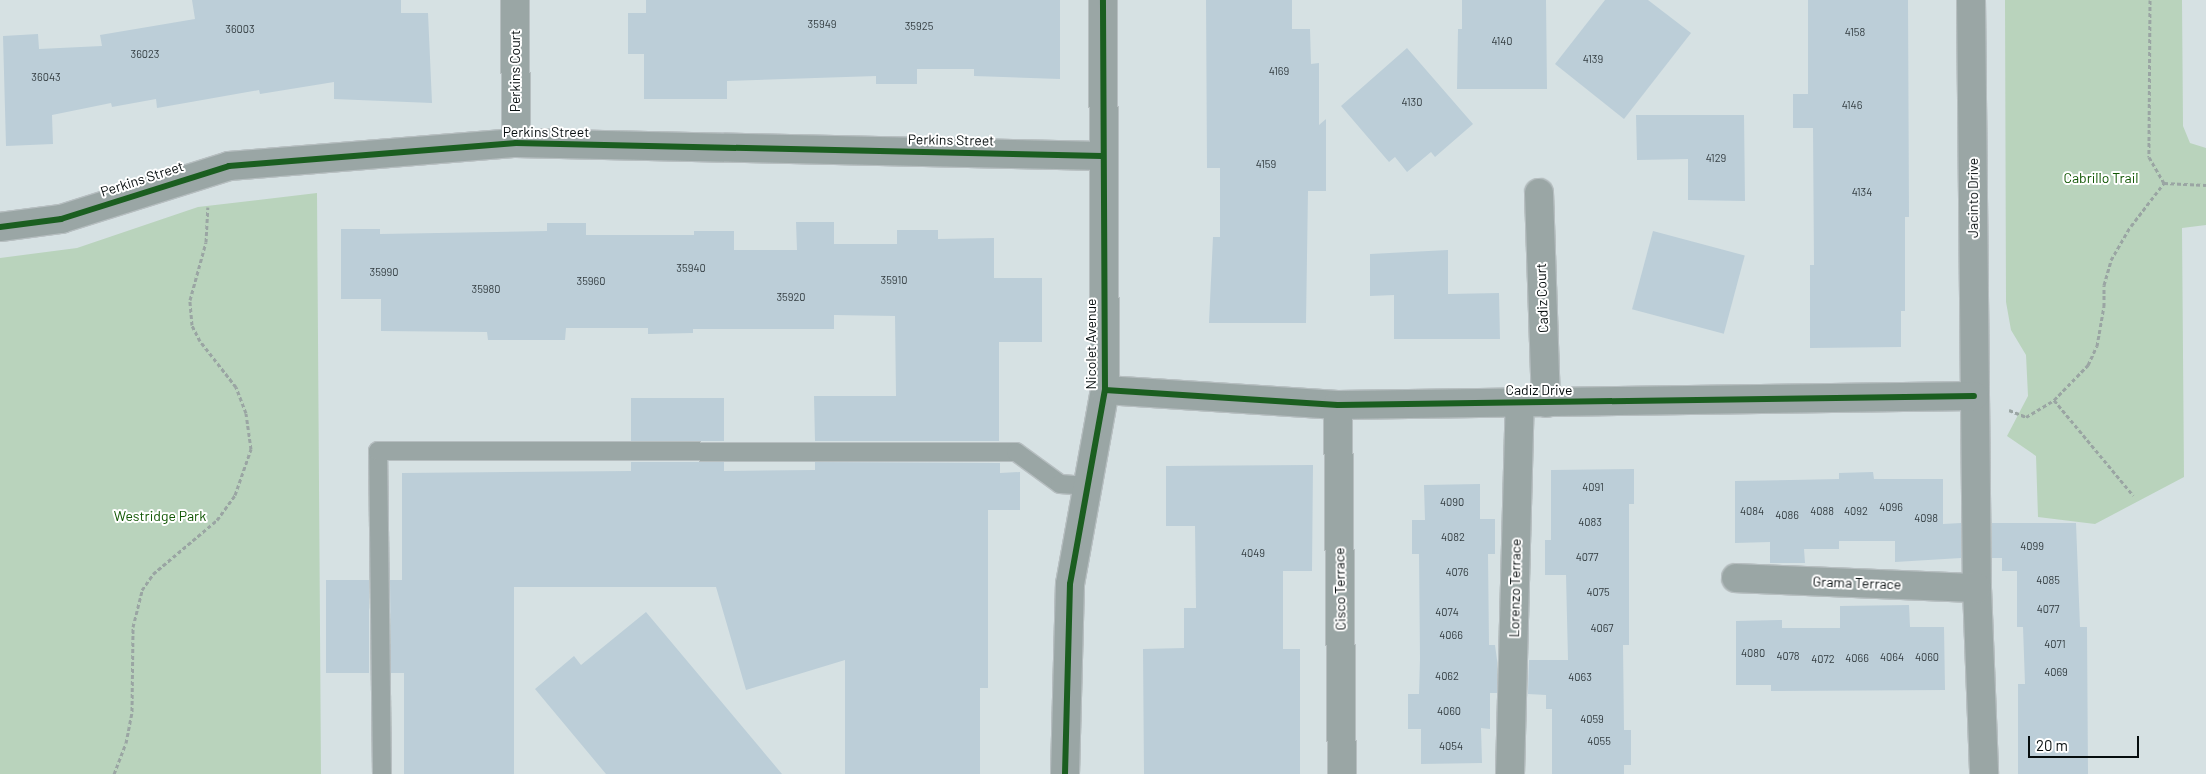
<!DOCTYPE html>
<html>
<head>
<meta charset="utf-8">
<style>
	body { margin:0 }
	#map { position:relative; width:2206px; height:774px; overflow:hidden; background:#d6e1e3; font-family:Barlow,sans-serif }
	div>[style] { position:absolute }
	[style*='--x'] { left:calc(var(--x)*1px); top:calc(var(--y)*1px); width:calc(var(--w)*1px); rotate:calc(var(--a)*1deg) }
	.green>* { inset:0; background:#b9d3bc }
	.building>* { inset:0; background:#bcced8; transform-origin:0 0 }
	.path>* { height:3px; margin-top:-1.5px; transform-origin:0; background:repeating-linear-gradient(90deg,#9aa5a3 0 4px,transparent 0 6.5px) }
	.roads { filter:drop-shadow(1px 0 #b6bec0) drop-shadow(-1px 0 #b6bec0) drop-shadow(0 1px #b6bec0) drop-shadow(0 -1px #b6bec0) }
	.lane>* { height:18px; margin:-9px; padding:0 9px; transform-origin:9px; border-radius:9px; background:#9aa6a5 }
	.street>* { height:28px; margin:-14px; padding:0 14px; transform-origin:14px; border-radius:14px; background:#9aa6a5 }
	.cycleway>* { height:6px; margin:-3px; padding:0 3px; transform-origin:3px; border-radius:3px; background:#1b5e20 }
	span { translate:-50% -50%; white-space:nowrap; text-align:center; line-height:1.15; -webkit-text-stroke:4px #fff; paint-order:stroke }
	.number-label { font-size:11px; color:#343e42 }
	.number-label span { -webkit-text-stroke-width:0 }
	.street-label { font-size:14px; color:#060d0e }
	.park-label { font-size:14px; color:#105603 }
	.scale { position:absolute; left:2028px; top:736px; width:111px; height:22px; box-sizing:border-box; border:2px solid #060d0e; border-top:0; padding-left:6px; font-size:15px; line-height:18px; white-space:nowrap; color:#060d0e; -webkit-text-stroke:4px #fff; paint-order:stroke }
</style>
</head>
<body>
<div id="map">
	<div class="green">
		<i style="clip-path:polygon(2005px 0,2182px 0,2183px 126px,2190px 143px,2206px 148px,2206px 225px,2182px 228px,2184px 477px,2095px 524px,2038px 517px,2036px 456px,2007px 436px,2028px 396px,2026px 355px,2011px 330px,2006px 302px)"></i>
		<i style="clip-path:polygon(317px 193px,321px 774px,0 774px,0 258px,77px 248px,198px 207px)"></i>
	</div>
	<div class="building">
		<i style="clip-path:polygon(192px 0,401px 0,401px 13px,428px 13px,432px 103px,334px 99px,334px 82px,260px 94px,259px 90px,157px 108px,156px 99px,112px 107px,111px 103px,52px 115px,53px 144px,6px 146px,3px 36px,38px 34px,39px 49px,102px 46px,100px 35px,195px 19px)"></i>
		<i style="clip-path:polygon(646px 0,1060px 0,1060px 79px,974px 76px,974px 69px,917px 69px,917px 84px,876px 84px,876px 76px,727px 81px,727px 99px,644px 99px,644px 54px,628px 54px,628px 13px,646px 13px)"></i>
		<i style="clip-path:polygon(1206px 0,1292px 0,1292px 29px,1310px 29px,1311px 64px,1319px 63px,1319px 125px,1326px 119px,1326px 191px,1308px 191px,1306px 323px,1209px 323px,1213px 237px,1220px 237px,1220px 168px,1207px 168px)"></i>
		<i style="clip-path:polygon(1462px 0,1546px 0,1547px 89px,1457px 89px,1458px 29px,1462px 29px)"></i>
		<i style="clip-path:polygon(1605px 0,1648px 0,1691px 33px,1624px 119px,1555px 64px)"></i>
		<i style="clip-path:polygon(1808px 0,1908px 0,1909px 217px,1905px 217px,1905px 311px,1901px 311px,1901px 347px,1810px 348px,1810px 265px,1814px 265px,1813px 128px,1793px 128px,1793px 94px,1808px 94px)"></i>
		<i style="clip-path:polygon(1407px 48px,1473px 124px,1435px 157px,1431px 152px,1407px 172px,1395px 157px,1389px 162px,1341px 106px)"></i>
		<i style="clip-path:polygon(1636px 115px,1744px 115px,1745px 201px,1688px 200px,1688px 159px,1637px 160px)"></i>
		<i style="clip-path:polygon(796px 222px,834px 222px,834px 244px,897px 244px,897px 230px,938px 230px,938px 239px,994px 238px,994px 278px,1042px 278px,1042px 342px,999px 342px,999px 441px,815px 441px,814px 396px,896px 396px,895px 316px,834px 315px,834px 329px,693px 329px,693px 333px,648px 334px,648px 328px,566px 328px,565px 340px,488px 340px,487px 332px,381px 331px,381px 299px,341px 299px,341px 229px,380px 229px,380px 234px,547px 231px,547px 223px,586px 223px,586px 235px,694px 235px,694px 231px,734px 231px,734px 250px,797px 250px)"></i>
		<i style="left:1653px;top:231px;width:95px;height:81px;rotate:15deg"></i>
		<i style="clip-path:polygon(1448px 250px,1448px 294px,1499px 293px,1500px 339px,1394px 339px,1394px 295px,1370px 296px,1370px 254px)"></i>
		<i style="left:724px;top:398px;width:43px;height:93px;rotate:90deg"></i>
		<i style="clip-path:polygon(631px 462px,724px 462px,724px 471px,815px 470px,815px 462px,1000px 463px,1000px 473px,1020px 472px,1020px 510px,988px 510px,988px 688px,980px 688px,980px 774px,845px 774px,845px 660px,746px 690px,716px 587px,514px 587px,514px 774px,404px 774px,404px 673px,391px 673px,390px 580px,402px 580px,402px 473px,631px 471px)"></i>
		<i style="clip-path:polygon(1313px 465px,1312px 571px,1283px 571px,1283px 649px,1300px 649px,1300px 774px,1144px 774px,1143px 649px,1184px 648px,1184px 608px,1196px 608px,1195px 526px,1166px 526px,1166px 466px)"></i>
		<i style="clip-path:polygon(1634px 469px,1634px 504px,1629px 504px,1629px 645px,1623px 645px,1624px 730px,1631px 730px,1631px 765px,1624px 765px,1624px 774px,1552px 774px,1552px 709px,1546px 709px,1546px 695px,1528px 694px,1529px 660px,1568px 660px,1566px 575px,1545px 575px,1545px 540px,1551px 540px,1551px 470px)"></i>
		<i style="clip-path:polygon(1873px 472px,1874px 479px,1943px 479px,1943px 524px,1961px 523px,1961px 558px,1895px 562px,1895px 541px,1839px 541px,1839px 549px,1804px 549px,1805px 563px,1770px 563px,1770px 542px,1735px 543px,1735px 481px,1839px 479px,1839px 473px)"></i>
		<i style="clip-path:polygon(1480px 484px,1480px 519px,1495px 519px,1495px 554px,1488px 554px,1489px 645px,1495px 645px,1497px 660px,1497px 693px,1490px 693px,1490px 729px,1481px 728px,1482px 763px,1421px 764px,1421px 729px,1408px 729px,1408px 694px,1419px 694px,1420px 659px,1419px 554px,1412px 554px,1412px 520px,1425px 520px,1424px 485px)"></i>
		<i style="clip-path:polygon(1992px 523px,2076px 523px,2080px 627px,2087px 627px,2088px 774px,2018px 774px,2018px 684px,2025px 684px,2023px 627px,2017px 627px,2017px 571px,2002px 571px,2002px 558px,1992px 558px)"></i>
		<i style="left:326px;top:580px;width:43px;height:93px"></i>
		<i style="clip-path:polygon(1909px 605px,1910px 627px,1944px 627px,1945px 690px,1771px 691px,1771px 685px,1736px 685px,1736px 621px,1782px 620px,1782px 628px,1840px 628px,1840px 606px)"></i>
		<i style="clip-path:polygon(646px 612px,782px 774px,606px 774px,535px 689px,574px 656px,581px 665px)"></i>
	</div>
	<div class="path">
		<i style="--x:2150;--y:0;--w:157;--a:90.4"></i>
		<i style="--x:2149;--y:157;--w:30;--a:60"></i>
		<i style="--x:2164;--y:183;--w:42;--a:2.7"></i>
		<i style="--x:2054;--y:400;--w:124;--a:50.3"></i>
		<i style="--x:2009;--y:410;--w:18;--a:22"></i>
		<i style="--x:2026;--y:417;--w:33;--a:-31"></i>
		<i style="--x:2054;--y:400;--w:49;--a:-45.8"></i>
		<i style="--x:2088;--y:365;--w:21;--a:-65"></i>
		<i style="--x:2097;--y:346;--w:41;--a:-80.1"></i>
		<i style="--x:2104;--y:306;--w:21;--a:-90"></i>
		<i style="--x:2104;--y:285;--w:26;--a:-74"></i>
		<i style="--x:2111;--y:260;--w:39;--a:-60"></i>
		<i style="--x:2131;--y:226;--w:54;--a:-52.5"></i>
		<i style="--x:114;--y:774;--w:33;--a:-69"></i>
		<i style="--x:126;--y:743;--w:33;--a:-79"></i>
		<i style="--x:132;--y:711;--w:84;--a:-89.3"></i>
		<i style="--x:133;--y:627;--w:38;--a:-76"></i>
		<i style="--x:142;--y:590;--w:19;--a:-55"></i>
		<i style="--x:153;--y:574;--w:84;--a:-40.2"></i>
		<i style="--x:217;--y:520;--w:31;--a:-54"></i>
		<i style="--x:235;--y:495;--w:49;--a:-70.8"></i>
		<i style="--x:251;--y:449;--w:36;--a:-98"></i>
		<i style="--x:246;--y:413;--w:28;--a:-111"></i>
		<i style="--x:236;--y:387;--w:58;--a:-128"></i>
		<i style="--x:200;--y:341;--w:18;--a:-117"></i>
		<i style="--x:192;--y:325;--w:25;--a:-95"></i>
		<i style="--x:190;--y:300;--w:60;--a:-74.6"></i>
		<i style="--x:206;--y:242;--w:35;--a:-87"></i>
	</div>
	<div class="roads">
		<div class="lane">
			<i style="--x:382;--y:774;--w:323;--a:-90.7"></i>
			<i style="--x:378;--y:451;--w:638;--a:0.09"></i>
			<i style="--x:1016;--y:452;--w:54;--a:36"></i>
			<i style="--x:1060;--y:484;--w:27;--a:4"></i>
		</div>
		<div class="street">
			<i style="--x:515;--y:0;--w:143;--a:89.6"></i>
			<i style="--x:1971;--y:0;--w:588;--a:89.42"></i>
			<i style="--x:1977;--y:588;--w:186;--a:87.8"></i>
			<i style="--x:1539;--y:193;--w:210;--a:88.1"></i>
			<i style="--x:0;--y:227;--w:62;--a:-7.5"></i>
			<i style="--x:61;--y:219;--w:176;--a:-17.5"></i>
			<i style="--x:229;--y:166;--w:288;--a:-4.6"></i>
			<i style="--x:516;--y:143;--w:586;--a:1.27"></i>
			<i style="--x:1105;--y:390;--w:233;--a:3.7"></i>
			<i style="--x:1338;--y:405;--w:636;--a:-0.81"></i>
			<i style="--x:1338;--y:405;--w:369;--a:89.4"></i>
			<i style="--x:1736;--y:578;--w:241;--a:2.4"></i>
			<i style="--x:1065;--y:774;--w:190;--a:-88.5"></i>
			<i style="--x:1070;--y:584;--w:197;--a:-79.8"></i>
			<i style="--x:1105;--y:390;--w:390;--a:-90.3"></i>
			<i style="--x:1510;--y:774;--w:371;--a:-88.5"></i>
		</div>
	</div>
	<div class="cycleway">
		<i style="--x:0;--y:227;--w:62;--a:-7.5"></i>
		<i style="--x:61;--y:219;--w:176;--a:-17.5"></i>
		<i style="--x:229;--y:166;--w:288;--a:-4.6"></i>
		<i style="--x:516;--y:143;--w:586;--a:1.27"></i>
		<i style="--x:1105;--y:390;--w:233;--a:3.7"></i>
		<i style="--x:1338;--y:405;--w:636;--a:-0.81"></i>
		<i style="--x:1065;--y:774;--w:190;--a:-88.5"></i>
		<i style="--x:1070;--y:584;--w:197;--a:-79.8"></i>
		<i style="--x:1105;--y:390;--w:390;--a:-90.3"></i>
	</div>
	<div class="number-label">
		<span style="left:822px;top:24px">35949</span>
		<span style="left:919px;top:26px">35925</span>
		<span style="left:240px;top:29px">36003</span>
		<span style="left:1855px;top:32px">4158</span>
		<span style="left:1502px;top:41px">4140</span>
		<span style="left:145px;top:54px">36023</span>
		<span style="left:1593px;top:59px">4139</span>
		<span style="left:1279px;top:71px">4169</span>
		<span style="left:46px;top:77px">36043</span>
		<span style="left:1412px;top:102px">4130</span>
		<span style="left:1852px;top:105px">4146</span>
		<span style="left:1716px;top:158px">4129</span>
		<span style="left:1266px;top:164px">4159</span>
		<span style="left:1862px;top:192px">4134</span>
		<span style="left:691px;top:268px">35940</span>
		<span style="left:384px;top:272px">35990</span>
		<span style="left:894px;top:280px">35910</span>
		<span style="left:591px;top:281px">35960</span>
		<span style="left:486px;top:289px">35980</span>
		<span style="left:791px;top:297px">35920</span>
		<span style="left:1593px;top:487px">4091</span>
		<span style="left:1452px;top:502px">4090</span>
		<span style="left:1891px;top:507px">4096</span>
		<span style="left:1752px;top:511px">4084</span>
		<span style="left:1822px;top:511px">4088</span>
		<span style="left:1856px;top:511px">4092</span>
		<span style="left:1787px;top:515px">4086</span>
		<span style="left:1926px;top:518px">4098</span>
		<span style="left:1590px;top:522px">4083</span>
		<span style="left:1453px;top:537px">4082</span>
		<span style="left:2032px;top:546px">4099</span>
		<span style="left:1253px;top:553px">4049</span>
		<span style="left:1587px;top:557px">4077</span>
		<span style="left:1457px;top:572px">4076</span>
		<span style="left:2048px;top:580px">4085</span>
		<span style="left:1598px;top:592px">4075</span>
		<span style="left:2048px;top:609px">4077</span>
		<span style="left:1447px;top:612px">4074</span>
		<span style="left:1602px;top:628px">4067</span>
		<span style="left:1451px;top:635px">4066</span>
		<span style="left:2055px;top:644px">4071</span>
		<span style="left:1753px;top:653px">4080</span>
		<span style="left:1788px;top:656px">4078</span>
		<span style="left:1892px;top:657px">4064</span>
		<span style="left:1927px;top:657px">4060</span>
		<span style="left:1857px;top:658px">4066</span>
		<span style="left:1823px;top:659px">4072</span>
		<span style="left:2056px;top:672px">4069</span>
		<span style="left:1447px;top:676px">4062</span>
		<span style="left:1580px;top:677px">4063</span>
		<span style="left:1449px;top:711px">4060</span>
		<span style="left:1592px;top:719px">4059</span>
		<span style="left:1599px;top:741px">4055</span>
		<span style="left:1451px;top:746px">4054</span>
	</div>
	<div class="street-label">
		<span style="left:515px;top:71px;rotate:-90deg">Perkins Court</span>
		<span style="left:546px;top:132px">Perkins Street</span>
		<span style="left:951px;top:140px;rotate:1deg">Perkins Street</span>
		<span style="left:142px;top:179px;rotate:-18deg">Perkins Street</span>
		<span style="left:1973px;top:198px;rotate:-90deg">Jacinto Drive</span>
		<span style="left:1542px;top:298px;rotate:-92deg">Cadiz Court</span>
		<span style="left:1091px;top:344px;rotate:-90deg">Nicolet Avenue</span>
		<span style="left:1539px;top:390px">Cadiz Drive</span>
		<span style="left:1857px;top:583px;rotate:2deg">Grama Terrace</span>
		<span style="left:1515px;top:588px;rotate:-89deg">Lorenzo Terrace</span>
		<span style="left:1340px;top:589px;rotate:-91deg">Cisco Terrace</span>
	</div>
	<div class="park-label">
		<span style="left:2101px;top:178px">Cabrillo Trail</span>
		<span style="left:160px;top:516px">Westridge Park</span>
	</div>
	<div class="scale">20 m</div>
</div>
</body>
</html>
